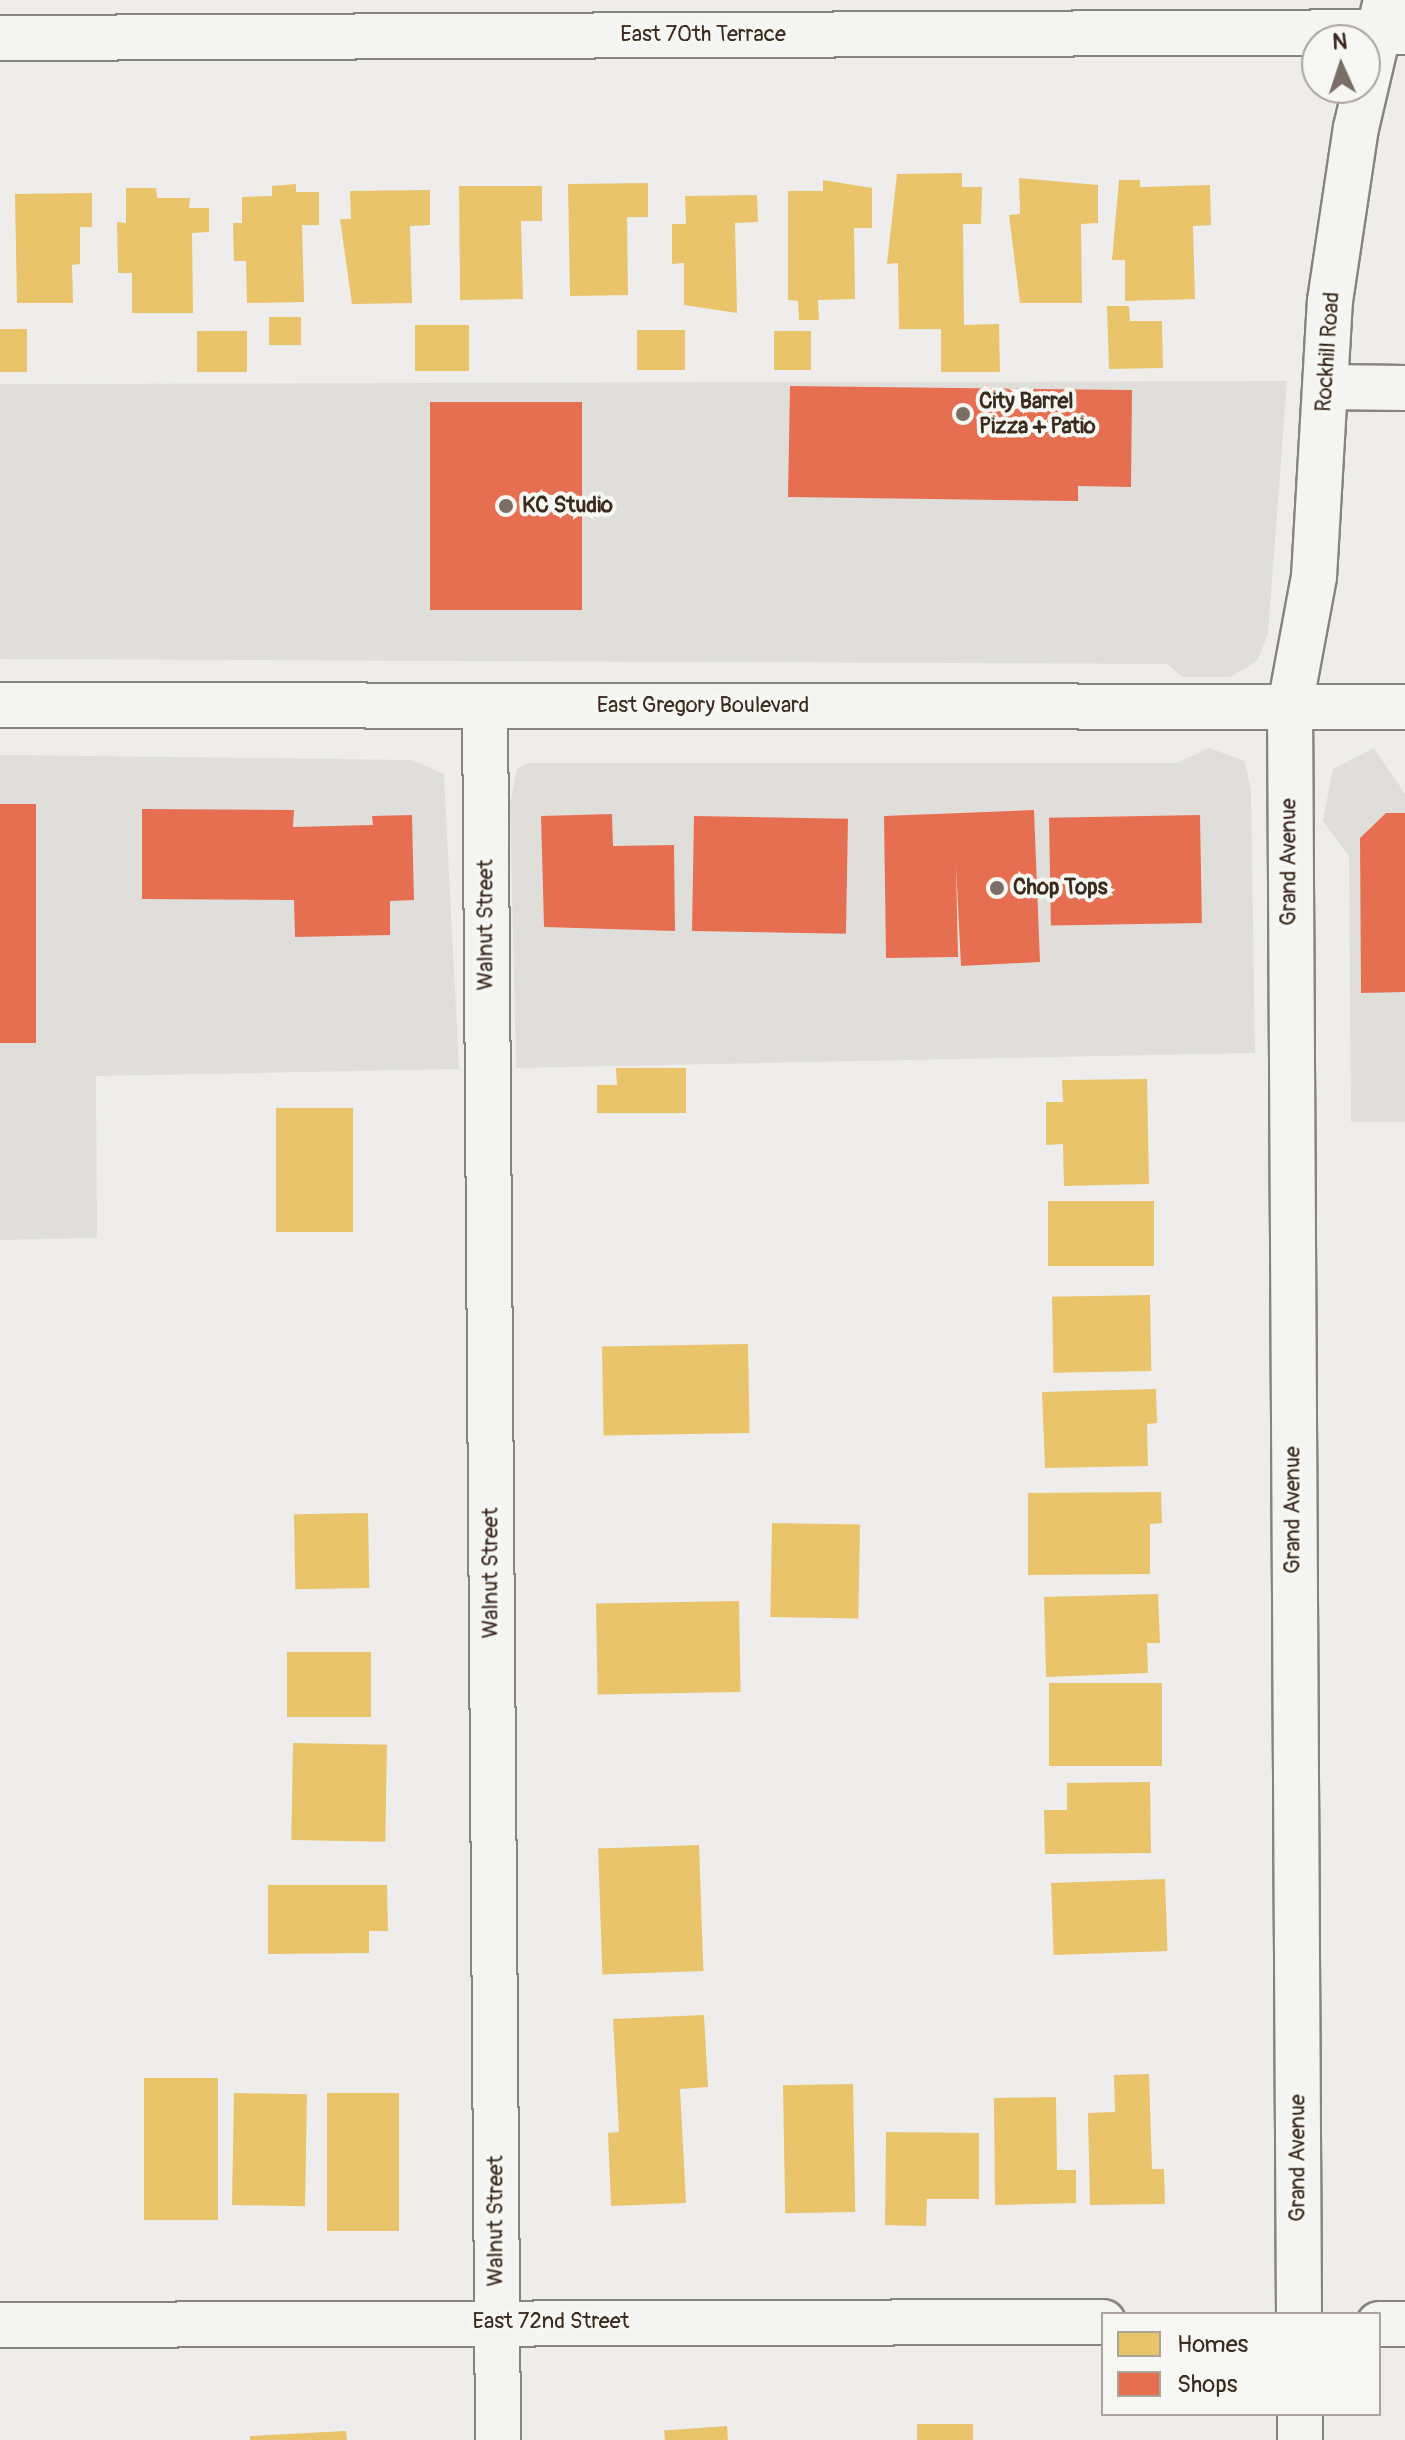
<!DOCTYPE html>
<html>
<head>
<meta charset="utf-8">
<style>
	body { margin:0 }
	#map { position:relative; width:1405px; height:2440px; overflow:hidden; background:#eeedeb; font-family:Pangolin,sans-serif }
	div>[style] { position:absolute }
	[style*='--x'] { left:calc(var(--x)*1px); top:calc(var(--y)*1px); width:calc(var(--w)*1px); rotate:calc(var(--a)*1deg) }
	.built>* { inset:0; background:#e0deda }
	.homes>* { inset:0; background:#e9c46a; transform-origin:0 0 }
	.shops>* { inset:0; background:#e76f51; transform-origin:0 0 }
	.roads { filter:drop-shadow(2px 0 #87837f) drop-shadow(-2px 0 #87837f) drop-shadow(0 2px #87837f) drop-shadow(0 -2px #87837f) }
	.minor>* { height:44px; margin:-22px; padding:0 22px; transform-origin:22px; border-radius:22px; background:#f4f4f2 }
	.secondary>* { height:44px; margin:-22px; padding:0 22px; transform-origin:22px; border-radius:22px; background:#f4f4f2 }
	.dots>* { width:22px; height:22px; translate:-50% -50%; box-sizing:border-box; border:4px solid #f6f6f2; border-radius:50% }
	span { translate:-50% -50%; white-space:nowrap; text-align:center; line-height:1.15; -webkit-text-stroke:8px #f6f6f2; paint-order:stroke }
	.street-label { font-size:22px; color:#3b2a1e }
	.poi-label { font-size:22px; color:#3b2a1e; font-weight:700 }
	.left { translate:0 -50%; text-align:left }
	.legend { position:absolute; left:1101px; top:2312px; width:280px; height:104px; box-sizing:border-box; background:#f6f6f2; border:2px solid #aba49d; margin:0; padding:10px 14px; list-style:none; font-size:24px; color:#3b2a1e }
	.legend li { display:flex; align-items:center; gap:16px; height:40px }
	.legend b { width:40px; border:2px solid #aba49d }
	.north { position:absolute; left:1301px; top:24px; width:80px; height:80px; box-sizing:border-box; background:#f6f6f2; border:2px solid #aba49d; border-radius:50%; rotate:357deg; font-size:22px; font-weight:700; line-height:32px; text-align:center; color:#3b2a1e }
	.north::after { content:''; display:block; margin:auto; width:28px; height:36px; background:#7a6e66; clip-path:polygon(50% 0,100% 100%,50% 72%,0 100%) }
</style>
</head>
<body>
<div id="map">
	<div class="built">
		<i style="clip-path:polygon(1287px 381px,1268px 634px,1257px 661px,1230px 677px,1182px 677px,1167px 664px,0 659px,0 384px)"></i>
		<i style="clip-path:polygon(1209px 748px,1245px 761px,1251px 791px,1255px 1053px,516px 1068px,510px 804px,517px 769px,527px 763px,1177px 763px)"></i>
		<i style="clip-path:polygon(1374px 748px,1405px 794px,1405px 1122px,1351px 1122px,1349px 856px,1323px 821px,1333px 769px)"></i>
		<i style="clip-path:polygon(0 755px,412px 760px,444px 774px,459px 1069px,96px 1076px,97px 1238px,0 1240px)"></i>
	</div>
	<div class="homes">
		<i style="clip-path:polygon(962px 173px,962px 187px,982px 187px,981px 224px,963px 224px,964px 325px,999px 324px,1000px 372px,941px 372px,941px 329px,899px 329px,898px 263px,887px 264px,897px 174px)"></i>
		<i style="clip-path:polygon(1019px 178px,1098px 185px,1098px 223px,1081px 224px,1082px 303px,1020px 303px,1009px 215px,1020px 214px)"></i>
		<i style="clip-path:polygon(823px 180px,872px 188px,872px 228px,854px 228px,855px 299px,818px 300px,819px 320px,799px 320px,798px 301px,788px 300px,788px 191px,823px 191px)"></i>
		<i style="clip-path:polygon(1119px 180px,1140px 180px,1140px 187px,1210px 185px,1211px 225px,1193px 226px,1195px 299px,1125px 301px,1125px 260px,1112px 260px)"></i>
		<i style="clip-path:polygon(648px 183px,648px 217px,627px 217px,628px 295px,570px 296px,568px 184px)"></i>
		<i style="clip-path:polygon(296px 184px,296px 192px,319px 192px,319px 225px,302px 225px,304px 302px,247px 303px,246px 261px,234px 261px,233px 223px,242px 223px,242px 197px,272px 196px,272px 186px)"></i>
		<i style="clip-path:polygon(459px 186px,542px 186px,542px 221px,521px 221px,523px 299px,460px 300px)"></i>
		<i style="clip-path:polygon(126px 188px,156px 188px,157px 198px,190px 198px,189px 208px,209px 208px,209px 232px,192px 233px,193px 313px,132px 313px,132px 273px,118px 273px,117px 222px,126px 223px)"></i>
		<i style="clip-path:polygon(430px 190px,430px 225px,410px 226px,412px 303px,352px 304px,340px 219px,351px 219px,350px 191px)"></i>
		<i style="clip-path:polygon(92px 193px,92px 227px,80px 227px,80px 264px,72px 265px,73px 303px,17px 303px,15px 194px)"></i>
		<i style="clip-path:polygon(757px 195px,758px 222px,735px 223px,737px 313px,684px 305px,684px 263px,672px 264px,672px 224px,686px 224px,685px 196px)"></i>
		<i style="clip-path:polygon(1107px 306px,1129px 306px,1130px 321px,1162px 321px,1163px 368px,1109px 369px)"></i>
		<i style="left:301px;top:317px;width:28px;height:32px;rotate:90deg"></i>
		<i style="left:469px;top:325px;width:46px;height:54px;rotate:90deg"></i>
		<i style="left:0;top:329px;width:27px;height:43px"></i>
		<i style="left:637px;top:330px;width:48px;height:40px"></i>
		<i style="left:197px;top:331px;width:50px;height:41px"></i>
		<i style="left:811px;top:331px;width:39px;height:37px;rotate:90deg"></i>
		<i style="clip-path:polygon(616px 1068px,686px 1068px,686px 1113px,597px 1113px,597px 1085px,617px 1085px)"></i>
		<i style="clip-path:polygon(1147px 1079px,1149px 1184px,1064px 1186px,1063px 1144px,1046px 1145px,1046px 1102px,1063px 1102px,1062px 1080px)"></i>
		<i style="left:276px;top:1108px;width:77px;height:124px"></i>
		<i style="left:1154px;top:1201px;width:65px;height:106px;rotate:90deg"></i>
		<i style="left:1150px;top:1295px;width:76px;height:98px;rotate:89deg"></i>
		<i style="left:748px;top:1344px;width:89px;height:146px;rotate:89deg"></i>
		<i style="clip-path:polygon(1156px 1389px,1157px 1423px,1147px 1424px,1148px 1466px,1045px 1468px,1042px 1392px)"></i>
		<i style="clip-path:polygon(1161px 1492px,1162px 1523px,1150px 1524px,1150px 1574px,1028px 1575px,1028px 1493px)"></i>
		<i style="left:368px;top:1513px;width:75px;height:74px;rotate:89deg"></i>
		<i style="left:772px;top:1523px;width:88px;height:94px;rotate:1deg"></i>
		<i style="clip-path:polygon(1158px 1594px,1160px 1643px,1147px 1643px,1148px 1673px,1046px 1677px,1044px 1597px)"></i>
		<i style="left:739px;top:1601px;width:91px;height:143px;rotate:89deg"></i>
		<i style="left:287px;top:1652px;width:84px;height:65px"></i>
		<i style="left:1049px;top:1683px;width:113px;height:83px"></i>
		<i style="left:293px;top:1743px;width:94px;height:97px;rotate:1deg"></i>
		<i style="clip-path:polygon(1150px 1782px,1151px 1853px,1045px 1854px,1044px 1810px,1067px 1810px,1067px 1783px)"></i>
		<i style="left:699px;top:1845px;width:126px;height:101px;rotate:88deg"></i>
		<i style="left:1165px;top:1879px;width:72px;height:114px;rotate:88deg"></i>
		<i style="clip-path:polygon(268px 1885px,387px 1885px,388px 1931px,369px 1931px,369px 1953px,268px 1954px)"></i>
		<i style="clip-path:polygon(704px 2015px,708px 2087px,680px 2089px,686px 2203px,611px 2206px,608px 2133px,619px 2132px,613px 2019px)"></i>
		<i style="clip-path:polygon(1149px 2074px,1152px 2169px,1164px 2169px,1165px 2204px,1090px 2205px,1088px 2113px,1115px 2112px,1114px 2075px)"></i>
		<i style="left:144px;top:2078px;width:74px;height:142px"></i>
		<i style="left:853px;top:2084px;width:128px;height:70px;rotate:89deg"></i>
		<i style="left:234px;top:2093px;width:73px;height:112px;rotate:1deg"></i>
		<i style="left:399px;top:2093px;width:138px;height:72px;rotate:90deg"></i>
		<i style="clip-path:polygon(1056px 2097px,1057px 2170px,1076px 2170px,1076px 2203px,995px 2205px,994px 2098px)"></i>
		<i style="clip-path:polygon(886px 2132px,979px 2133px,979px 2199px,927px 2199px,926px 2226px,885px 2225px)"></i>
		<i style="left:973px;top:2424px;width:16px;height:56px;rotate:90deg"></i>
		<i style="left:727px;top:2426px;width:14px;height:63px;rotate:86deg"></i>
		<i style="clip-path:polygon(346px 2431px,347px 2440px,250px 2440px,250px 2436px)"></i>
	</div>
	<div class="shops">
		<i style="clip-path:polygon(790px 386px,1132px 390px,1131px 487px,1078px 486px,1078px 501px,788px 497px)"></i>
		<i style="left:430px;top:402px;width:152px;height:208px"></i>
		<i style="left:0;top:804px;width:36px;height:239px"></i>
		<i style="clip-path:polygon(142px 809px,294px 810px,293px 827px,373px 825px,372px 816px,412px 815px,414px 900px,390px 901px,390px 935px,295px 937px,294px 900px,142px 899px)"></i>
		<i style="clip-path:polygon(1034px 810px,1040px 962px,961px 966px,956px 866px,958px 957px,886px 958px,884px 816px)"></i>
		<i style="clip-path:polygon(1386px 813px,1405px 813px,1405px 992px,1361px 993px,1360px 838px)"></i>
		<i style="clip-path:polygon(612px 814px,613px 846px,674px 845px,675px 931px,544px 927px,541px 816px)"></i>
		<i style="left:1200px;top:815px;width:108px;height:151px;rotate:89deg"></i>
		<i style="left:694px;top:816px;width:154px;height:115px;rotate:1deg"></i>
	</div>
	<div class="roads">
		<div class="minor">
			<i style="--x:0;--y:38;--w:1405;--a:-0.24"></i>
			<i style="--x:1325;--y:387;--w:80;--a:0.7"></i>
			<i style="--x:485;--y:706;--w:1734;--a:89.57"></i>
			<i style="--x:1299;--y:2314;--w:1608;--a:-90.32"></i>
			<i style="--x:1290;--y:706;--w:131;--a:-79.5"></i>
			<i style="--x:1314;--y:577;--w:276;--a:-86.7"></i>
			<i style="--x:1330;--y:301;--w:175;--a:-81.5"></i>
			<i style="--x:1356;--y:128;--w:131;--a:-76.8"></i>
			<i style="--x:1379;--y:2324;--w:26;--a:0"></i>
			<i style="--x:0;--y:2325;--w:1103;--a:-0.16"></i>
			<i style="--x:1300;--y:2414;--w:26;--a:90"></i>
		</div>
		<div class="secondary">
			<i style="--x:0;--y:705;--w:1405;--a:0.08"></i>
		</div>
	</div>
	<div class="dots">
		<i style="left:963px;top:414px;background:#7a6e66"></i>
		<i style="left:506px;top:506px;background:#7a6e66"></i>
		<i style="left:997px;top:888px;background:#7a6e66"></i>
	</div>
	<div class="street-label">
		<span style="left:703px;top:35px">East 70th Terrace</span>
		<span style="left:1328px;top:352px;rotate:-86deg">Rockhill Road</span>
		<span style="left:703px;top:706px">East Gregory Boulevard</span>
		<span style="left:1289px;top:862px;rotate:-90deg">Grand Avenue</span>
		<span style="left:486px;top:925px;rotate:-90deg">Walnut Street</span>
		<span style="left:1293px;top:1510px;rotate:-90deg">Grand Avenue</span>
		<span style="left:491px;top:1573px;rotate:-90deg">Walnut Street</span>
		<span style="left:1298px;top:2158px;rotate:-90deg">Grand Avenue</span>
		<span style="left:496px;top:2221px;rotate:-90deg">Walnut Street</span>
		<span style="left:551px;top:2322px">East 72nd Street</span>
	</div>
	<div class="poi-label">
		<span class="left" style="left:979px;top:414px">City Barrel<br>Pizza + Patio</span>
		<span class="left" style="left:522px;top:506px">KC Studio</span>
		<span class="left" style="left:1013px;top:888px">Chop Tops</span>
	</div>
	<ul class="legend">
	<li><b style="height:22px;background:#e9c46a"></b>Homes</li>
	<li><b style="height:22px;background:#e76f51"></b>Shops</li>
	</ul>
	<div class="north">N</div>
</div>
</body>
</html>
